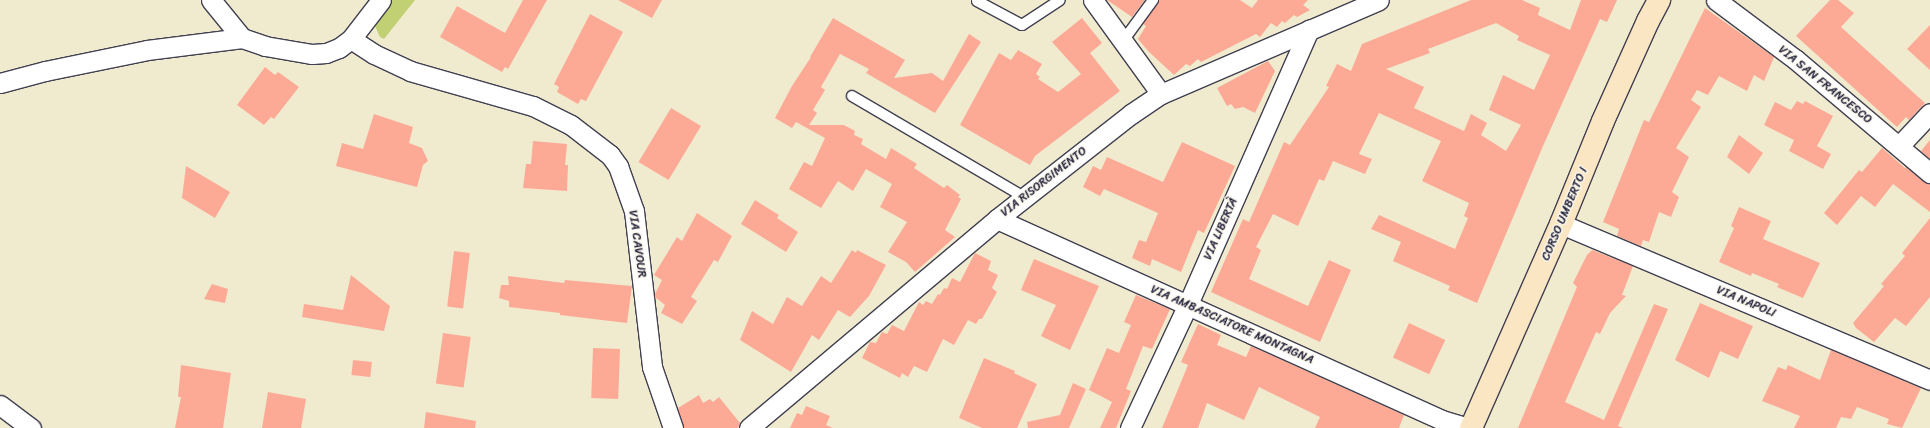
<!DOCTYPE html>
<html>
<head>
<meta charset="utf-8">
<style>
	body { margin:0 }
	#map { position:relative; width:1930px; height:428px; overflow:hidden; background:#f0eacf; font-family:Sriracha,sans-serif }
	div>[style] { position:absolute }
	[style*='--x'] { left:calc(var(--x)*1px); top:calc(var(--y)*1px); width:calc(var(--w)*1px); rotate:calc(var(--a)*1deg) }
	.green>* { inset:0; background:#c0d073 }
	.building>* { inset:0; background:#fcaa96; transform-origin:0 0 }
	.roads { filter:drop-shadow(1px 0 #414051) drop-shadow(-1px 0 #414051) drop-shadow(0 1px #414051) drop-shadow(0 -1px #414051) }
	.lane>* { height:10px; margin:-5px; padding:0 5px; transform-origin:5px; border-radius:5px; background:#fff }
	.street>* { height:19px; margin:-9.5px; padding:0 9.5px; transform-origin:9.5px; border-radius:9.5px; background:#fff }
	.secondary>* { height:22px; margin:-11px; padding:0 11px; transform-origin:11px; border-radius:11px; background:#fbe6c3 }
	span { translate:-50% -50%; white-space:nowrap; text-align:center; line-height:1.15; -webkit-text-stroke:3px #fbf7ec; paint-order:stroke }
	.street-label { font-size:12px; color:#22223b }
</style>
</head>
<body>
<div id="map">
	<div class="green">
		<i style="clip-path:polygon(390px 0,415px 0,384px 39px,380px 37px,374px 24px)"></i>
	</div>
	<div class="building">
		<i style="clip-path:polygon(523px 0,547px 0,508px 69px,505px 67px,502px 72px,440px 37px,457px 6px,505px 33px)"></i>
		<i style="clip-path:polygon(618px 0,662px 0,652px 18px)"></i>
		<i style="clip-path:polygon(1107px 0,1145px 0,1132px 17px)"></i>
		<i style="clip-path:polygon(1159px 0,1240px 0,1252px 8px,1258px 0,1308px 0,1303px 5px,1310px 10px,1297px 17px,1294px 15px,1285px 23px,1282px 21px,1277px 27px,1271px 23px,1260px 37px,1256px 34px,1201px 62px,1198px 59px,1190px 66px,1186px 64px,1174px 75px,1149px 52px,1138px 39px,1146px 26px,1143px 24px)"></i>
		<i style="clip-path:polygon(evenodd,1471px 0,1522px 0,1540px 8px,1538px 15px,1570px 30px,1581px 0,1617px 0,1607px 22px,1600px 19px,1543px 146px,1477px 303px,1448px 290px,1450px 286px,1393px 261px,1401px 242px,1371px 229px,1379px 215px,1455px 249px,1468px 218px,1464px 216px,1469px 203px,1422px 181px,1441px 141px,1379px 113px,1359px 154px,1372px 159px,1365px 174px,1333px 161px,1324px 181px,1319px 179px,1298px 226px,1273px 214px,1256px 247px,1261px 250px,1249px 279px,1308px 306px,1329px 260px,1351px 270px,1320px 342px,1211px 292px,1243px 219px,1249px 222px,1284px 142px,1290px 145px,1329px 87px,1326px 86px,1337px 64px,1351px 71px,1362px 44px,1471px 0,1496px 23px,1519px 36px,1517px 40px,1550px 55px,1534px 90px,1503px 75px,1489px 110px,1521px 125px,1506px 151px,1481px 135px,1487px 123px,1471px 114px,1464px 131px,1414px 108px,1424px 87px,1386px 69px,1430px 53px,1428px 49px,1496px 23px)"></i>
		<i style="clip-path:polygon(1830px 0,1838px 0,1854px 13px,1841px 27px,1925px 103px,1909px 120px,1906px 117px,1897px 127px,1796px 36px)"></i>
		<i style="clip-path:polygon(1705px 8px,1774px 57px,1764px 81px,1754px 75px,1747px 91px,1719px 76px,1708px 95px,1697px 90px,1691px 100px,1701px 107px,1676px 148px,1689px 157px,1672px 192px,1679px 197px,1671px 217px,1659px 212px,1649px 242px,1643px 240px,1641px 246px,1617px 236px,1619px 229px,1603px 222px,1644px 120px,1649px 122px)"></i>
		<i style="clip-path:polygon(590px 14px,623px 32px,586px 101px,581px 99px,578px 104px,557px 92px,559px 87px,554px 84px)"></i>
		<i style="clip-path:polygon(833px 18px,905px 60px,894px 78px,932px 73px,943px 81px,969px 34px,981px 42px,935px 113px,866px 73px,869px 69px,840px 54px,821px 87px,825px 90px,813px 110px,817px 113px,809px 125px,844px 125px,855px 131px,854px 135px,863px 139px,861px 144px,886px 159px,891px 148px,917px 164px,914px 168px,944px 188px,947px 185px,960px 195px,958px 197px,961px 199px,945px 230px,955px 237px,915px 272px,906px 262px,888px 252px,907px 222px,880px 207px,892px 184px,866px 169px,853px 191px,838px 181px,821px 208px,789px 189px,804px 162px,812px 166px,825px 138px,796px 122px,792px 128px,775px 118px,792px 86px,811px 57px,810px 57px)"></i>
		<i style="clip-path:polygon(1082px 18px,1102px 43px,1090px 53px,1120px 91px,1035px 156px,1030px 165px,960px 125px,999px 53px,1011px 60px,1018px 50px,1042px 64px,1036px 74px,1040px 77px,1038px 79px,1058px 92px,1081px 74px,1052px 42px)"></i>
		<i style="clip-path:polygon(1930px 25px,1930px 70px,1907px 49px)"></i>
		<i style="clip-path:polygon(1268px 61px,1275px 71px,1255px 113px,1243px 107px,1235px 109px,1231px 104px,1227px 106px,1217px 88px)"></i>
		<i style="clip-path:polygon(265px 67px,275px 75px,278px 72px,299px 87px,274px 119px,271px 117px,264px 125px,237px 105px)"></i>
		<i style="clip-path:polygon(1797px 101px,1803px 104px,1805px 101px,1833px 116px,1817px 146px,1831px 154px,1823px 169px,1789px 151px,1794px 140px,1764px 125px,1775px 102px,1791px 110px)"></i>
		<i style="left:671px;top:108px;width:35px;height:63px;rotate:31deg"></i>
		<i style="clip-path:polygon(374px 114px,413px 127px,409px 143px,422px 148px,428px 161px,423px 165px,417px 187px,336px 166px,342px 143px,363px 149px)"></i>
		<i style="clip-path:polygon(1739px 135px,1763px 153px,1749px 174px,1727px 157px)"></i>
		<i style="clip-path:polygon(1930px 140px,1930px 159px,1921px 151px)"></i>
		<i style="clip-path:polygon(533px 141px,567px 144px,565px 165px,568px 165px,567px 191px,523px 188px,526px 164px,531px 164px)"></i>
		<i style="clip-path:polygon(1182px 142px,1235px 166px,1204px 233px,1198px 230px,1181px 272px,1152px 259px,1150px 266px,1132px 258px,1139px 240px,1146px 242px,1158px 213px,1104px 189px,1100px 196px,1083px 187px,1093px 166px,1101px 170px,1107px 157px,1163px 182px)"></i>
		<i style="clip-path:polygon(1882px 148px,1905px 168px,1906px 167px,1923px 181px,1930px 184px,1930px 212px,1893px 184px,1875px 207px,1861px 196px,1837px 225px,1824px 213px,1859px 170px,1862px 172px)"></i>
		<i style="clip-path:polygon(186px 166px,230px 192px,215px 218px,182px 198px)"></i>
		<i style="clip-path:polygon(755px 200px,779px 215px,777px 218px,798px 232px,786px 252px,741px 224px)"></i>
		<i style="clip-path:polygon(1739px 207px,1771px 221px,1763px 239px,1820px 263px,1803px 298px,1777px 287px,1779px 284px,1752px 273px,1751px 276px,1719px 262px,1734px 228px,1731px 226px)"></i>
		<i style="clip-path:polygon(697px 213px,732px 236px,718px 262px,714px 260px,691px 297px,697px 301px,682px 324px,661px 313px,665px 305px,655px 297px,655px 294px,662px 280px,654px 275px,677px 237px,682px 241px)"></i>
		<i style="clip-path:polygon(1930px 218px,1930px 297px,1906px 326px,1895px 318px,1874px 342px,1856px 328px,1853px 323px,1884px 286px,1881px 284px,1905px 256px,1902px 253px)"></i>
		<i style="clip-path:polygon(852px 250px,856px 253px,857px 250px,886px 265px,869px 296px,850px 317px,838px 310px,819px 340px,812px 335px,791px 372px,740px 340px,752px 311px,773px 324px,787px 297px,802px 306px,821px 276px,831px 283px)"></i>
		<i style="clip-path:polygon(1592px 250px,1633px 266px,1622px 295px,1626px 296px,1610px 313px,1600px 334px,1596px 332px,1565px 402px,1604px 420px,1654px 304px,1668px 309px,1618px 426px,1623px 428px,1518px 428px,1577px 287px,1573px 283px,1587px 255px)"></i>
		<i style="left:454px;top:251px;width:16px;height:56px;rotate:7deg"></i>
		<i style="clip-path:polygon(975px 253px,991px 261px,988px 270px,998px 275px,992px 288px,997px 292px,982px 319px,979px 319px,976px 324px,968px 320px,954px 345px,943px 339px,927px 372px,914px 366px,908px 377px,902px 373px,900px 378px,862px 358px,870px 342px,876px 343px,882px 332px,887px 334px,892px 325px,904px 331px,919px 302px,923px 305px,926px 301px,932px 304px,938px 294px,940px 295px,944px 288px,947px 289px,952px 278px,960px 282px)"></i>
		<i style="clip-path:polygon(1034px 259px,1099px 286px,1070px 350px,1041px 336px,1056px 305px,1021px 290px)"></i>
		<i style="clip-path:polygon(351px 275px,390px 306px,384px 331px,302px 317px,304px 304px,343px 310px)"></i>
		<i style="clip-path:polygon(508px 276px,564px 283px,565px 280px,632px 286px,627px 323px,560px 315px,560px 313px,509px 307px,509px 301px,499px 298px,501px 285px,509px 285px)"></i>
		<i style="clip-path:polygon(212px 284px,228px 289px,225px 303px,204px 299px)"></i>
		<i style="clip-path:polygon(1136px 295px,1170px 309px,1152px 349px,1143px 346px,1126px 389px,1131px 391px,1116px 428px,1100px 428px,1112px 402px,1089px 390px,1107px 348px,1119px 353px,1131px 325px,1124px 322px)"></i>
		<i style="clip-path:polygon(1700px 303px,1753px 326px,1738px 359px,1720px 351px,1709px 378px,1675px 360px)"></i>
		<i style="left:1409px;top:323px;width:40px;height:38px;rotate:25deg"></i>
		<i style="clip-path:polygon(1198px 324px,1221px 335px,1217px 345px,1246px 357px,1251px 346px,1404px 415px,1399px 428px,1315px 428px,1320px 417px,1259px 387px,1244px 420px,1207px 403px,1198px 428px,1162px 428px,1188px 365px,1181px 362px)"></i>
		<i style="left:443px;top:333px;width:28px;height:51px;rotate:8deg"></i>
		<i style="left:593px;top:348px;width:27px;height:50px;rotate:2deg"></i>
		<i style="clip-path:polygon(1831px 350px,1921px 388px,1902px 428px,1887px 424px,1889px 419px,1857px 407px,1851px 419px,1841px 417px,1836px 428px,1794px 428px,1800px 416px,1762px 401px,1778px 367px,1786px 370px,1788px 365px,1820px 380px)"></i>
		<i style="clip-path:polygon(984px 358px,1015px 371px,1014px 373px,1037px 384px,1017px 428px,982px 428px,959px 418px)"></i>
		<i style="left:353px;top:360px;width:19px;height:15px;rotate:6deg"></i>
		<i style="clip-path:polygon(181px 365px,231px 373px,223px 428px,175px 428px,181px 397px,178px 397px)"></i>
		<i style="clip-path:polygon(1073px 383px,1086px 389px,1069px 428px,1028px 428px,1027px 422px,1060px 415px)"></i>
		<i style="clip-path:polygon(268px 392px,306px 399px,301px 428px,262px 428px)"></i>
		<i style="clip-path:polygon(699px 395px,703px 403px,710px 399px,713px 402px,719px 397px,740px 423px,738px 428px,684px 428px,678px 408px)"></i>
		<i style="clip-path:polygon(806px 406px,830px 416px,826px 425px,833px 428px,790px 428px,797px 413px,802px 415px)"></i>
		<i style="clip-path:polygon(426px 412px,476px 421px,475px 428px,424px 428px)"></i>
	</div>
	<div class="roads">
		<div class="lane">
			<i style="--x:977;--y:1;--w:51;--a:28.1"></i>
			<i style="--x:1022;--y:25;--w:45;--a:-33.3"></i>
			<i style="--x:1123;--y:41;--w:51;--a:-53.8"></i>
			<i style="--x:852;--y:96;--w:199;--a:30.4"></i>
		</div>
		<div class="street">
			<i style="--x:211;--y:0;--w:49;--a:50.8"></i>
			<i style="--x:242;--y:38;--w:24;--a:19"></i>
			<i style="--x:265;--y:46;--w:48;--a:9.7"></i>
			<i style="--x:312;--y:54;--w:14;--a:-4"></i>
			<i style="--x:326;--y:53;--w:14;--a:-21"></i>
			<i style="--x:339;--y:48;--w:15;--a:-37"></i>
			<i style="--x:351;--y:39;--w:49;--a:-52.4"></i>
			<i style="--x:1093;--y:0;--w:116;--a:54.1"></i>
			<i style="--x:1716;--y:0;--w:99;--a:36.8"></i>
			<i style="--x:1795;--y:59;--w:177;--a:40.2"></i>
			<i style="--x:351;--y:39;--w:27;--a:33"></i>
			<i style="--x:374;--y:54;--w:40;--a:25"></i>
			<i style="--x:410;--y:71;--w:128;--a:15.9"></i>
			<i style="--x:533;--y:106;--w:42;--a:26.6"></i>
			<i style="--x:571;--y:125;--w:49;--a:37.6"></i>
			<i style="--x:610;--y:155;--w:14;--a:54"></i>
			<i style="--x:618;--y:166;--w:48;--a:70.4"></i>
			<i style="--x:634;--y:211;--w:157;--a:83.4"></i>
			<i style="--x:652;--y:367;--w:65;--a:71"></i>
			<i style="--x:0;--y:83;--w:47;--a:-14.9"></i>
			<i style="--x:45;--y:71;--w:104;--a:-11.6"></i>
			<i style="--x:147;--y:50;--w:96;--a:-7.2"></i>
			<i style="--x:1899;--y:146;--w:45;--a:-46.8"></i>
			<i style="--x:997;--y:219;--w:488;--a:24.3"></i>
			<i style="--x:1442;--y:420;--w:28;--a:17"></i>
			<i style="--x:1561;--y:224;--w:401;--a:22.9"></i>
			<i style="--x:0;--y:405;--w:39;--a:37"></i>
			<i style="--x:749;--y:428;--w:324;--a:-40.1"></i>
			<i style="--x:997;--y:219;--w:170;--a:-38.1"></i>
			<i style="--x:1131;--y:114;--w:36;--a:-34"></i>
			<i style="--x:1161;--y:94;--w:237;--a:-23.3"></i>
			<i style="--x:1130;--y:428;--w:137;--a:-64.9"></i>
			<i style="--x:1188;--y:304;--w:300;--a:-66.2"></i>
		</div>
		<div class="secondary">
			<i style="--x:1471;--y:428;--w:223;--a:-66.2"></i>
			<i style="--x:1561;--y:224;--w:111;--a:-67.8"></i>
			<i style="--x:1603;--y:121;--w:110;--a:-65.8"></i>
			<i style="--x:1648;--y:21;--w:24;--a:-62"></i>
		</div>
	</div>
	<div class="street-label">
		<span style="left:1825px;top:85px;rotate:39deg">VIA SAN FRANCESCO</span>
		<span style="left:1044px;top:182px;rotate:-38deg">VIA RISORGIMENTO</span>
		<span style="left:1565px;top:214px;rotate:-67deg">CORSO UMBERTO I</span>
		<span style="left:1221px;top:229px;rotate:-66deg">VIA LIBERTÀ</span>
		<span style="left:637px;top:244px;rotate:82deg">VIA CAVOUR</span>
		<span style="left:1746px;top:302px;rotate:23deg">VIA NAPOLI</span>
		<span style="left:1232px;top:325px;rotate:24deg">VIA AMBASCIATORE MONTAGNA</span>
	</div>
</div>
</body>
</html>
